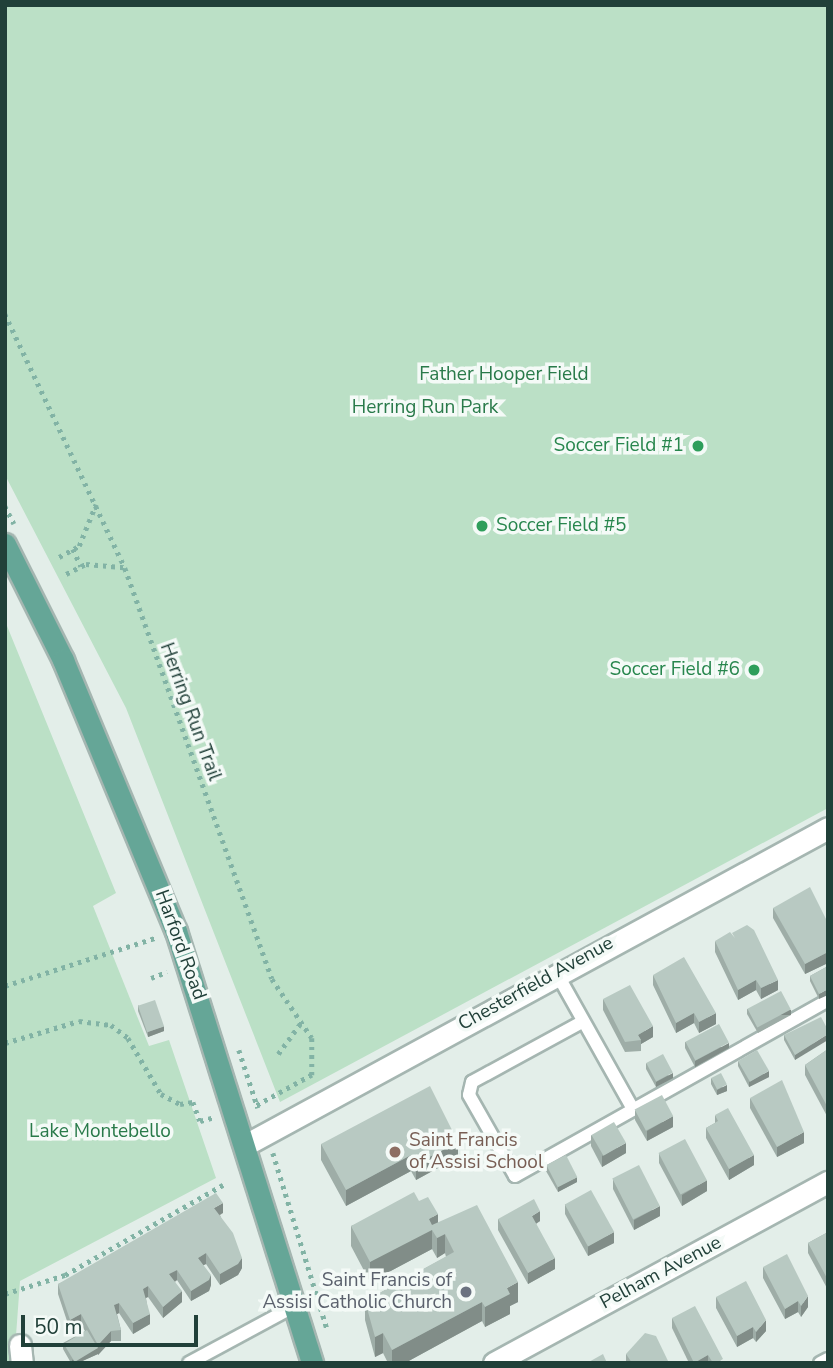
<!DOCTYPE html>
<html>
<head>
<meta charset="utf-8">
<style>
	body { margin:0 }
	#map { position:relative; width:833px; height:1368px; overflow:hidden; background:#e3eee9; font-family:"Nunito Sans",sans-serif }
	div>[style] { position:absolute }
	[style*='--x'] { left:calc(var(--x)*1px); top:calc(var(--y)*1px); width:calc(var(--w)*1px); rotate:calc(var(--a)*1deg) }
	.green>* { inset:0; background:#bbe0c6 }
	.path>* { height:4.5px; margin-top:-2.25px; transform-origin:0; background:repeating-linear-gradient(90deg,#82b3a5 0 3.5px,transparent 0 8.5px) }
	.roads { filter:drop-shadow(2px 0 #a5b6b1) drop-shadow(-2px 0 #a5b6b1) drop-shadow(0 2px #a5b6b1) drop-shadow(0 -2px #a5b6b1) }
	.lane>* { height:12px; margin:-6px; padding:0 6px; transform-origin:6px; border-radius:6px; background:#fff }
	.street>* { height:21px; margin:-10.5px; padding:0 10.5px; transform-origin:10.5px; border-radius:10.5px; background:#fff }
	.secondary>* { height:21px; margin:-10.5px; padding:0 10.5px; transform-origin:10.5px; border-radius:10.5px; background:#fff }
	.primary>* { height:21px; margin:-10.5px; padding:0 10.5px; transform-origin:10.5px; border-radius:10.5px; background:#65a697 }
	.wall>* { inset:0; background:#9eada7 }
	.shaded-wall>* { inset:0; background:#818d88; transform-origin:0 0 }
	.building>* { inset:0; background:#b8c9c2; transform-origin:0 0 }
	.dots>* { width:19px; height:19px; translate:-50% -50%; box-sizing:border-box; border:4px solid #f4faf7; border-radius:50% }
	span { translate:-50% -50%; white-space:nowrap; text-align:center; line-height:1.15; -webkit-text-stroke:7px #f4faf7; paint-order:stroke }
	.park-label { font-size:19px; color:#297a4a }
	.leisure-label { font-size:19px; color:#27864d }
	.right { translate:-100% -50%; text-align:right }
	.left { translate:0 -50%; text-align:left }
	.street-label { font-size:19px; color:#214039 }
	.education-label { font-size:19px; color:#785e54 }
	.worship-label { font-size:19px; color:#5b616d }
	.frame { position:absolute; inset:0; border:7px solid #214039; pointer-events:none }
	.scale { position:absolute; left:21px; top:1315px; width:177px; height:32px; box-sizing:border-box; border:4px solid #214039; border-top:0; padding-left:9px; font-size:21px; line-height:24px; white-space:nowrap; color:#214039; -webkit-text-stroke:5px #f4faf7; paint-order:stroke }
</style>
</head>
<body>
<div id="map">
	<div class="green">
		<i style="clip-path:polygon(5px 5px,828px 5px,828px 808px,280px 1102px,126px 708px,5px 475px)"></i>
		<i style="clip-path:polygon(5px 621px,116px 893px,93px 906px,149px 1046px,169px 1040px,216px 1178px,20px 1281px,14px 1363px,5px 1363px)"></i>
	</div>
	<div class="path">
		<i style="--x:5;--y:314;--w:281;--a:64.7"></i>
		<i style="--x:125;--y:568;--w:436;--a:70.3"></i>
		<i style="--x:272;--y:979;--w:71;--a:55.9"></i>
		<i style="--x:312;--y:1038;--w:37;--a:90"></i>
		<i style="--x:312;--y:1075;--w:66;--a:151.1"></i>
		<i style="--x:5;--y:506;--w:20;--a:63"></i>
		<i style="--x:73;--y:549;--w:19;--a:65"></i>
		<i style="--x:59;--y:557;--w:23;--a:-29"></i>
		<i style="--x:79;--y:546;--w:45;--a:-68"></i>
		<i style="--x:66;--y:574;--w:22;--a:-27"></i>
		<i style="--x:86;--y:564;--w:38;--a:5"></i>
		<i style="--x:151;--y:978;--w:17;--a:-21"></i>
		<i style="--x:5;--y:986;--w:161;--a:-17.8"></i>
		<i style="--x:5;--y:1043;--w:77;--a:-16.6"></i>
		<i style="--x:79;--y:1021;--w:32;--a:7"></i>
		<i style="--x:111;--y:1025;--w:21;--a:37"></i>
		<i style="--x:128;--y:1038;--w:65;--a:59.5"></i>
		<i style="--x:161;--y:1094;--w:21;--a:28"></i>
		<i style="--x:180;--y:1104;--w:13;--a:-9"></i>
		<i style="--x:193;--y:1102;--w:20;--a:70"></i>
		<i style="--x:200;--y:1121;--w:16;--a:-15"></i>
		<i style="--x:239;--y:1050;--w:61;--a:71.9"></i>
		<i style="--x:278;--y:1054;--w:42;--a:-53.7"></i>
		<i style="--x:273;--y:1153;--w:183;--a:72.9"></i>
		<i style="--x:5;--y:1294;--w:63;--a:-17.6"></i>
		<i style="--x:65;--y:1275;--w:182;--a:-29.7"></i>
	</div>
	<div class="roads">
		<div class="lane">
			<i style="--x:556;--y:972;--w:157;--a:60.7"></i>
			<i style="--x:582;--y:1022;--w:125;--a:151.4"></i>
			<i style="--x:472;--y:1082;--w:13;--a:103"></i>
			<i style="--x:469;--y:1095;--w:93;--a:60.4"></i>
			<i style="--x:515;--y:1176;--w:359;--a:-29.3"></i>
			<i style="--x:189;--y:1363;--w:120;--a:-28.3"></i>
			<i style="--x:820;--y:1363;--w:9;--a:-27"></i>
		</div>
		<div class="street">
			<i style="--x:20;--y:1345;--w:18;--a:84"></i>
			<i style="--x:494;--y:1363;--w:380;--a:-28.5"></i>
		</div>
		<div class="secondary">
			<i style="--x:247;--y:1144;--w:661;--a:-28.54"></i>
		</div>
		<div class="primary">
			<i style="--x:5;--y:544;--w:130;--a:63.4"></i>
			<i style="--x:63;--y:660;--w:294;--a:67.4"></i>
			<i style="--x:176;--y:931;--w:453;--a:72.5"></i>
		</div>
	</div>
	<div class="wall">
		<i style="clip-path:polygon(773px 908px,828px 923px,828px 963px,805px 974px,773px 918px)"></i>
		<i style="clip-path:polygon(715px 941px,778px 990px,761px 999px,756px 990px,738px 1000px,715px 952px)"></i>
		<i style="clip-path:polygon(828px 966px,819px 999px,810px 981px,810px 976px)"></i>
		<i style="clip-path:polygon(653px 975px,716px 1024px,699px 1033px,694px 1023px,676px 1033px,653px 985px)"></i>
		<i style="clip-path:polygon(603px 999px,653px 1037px,641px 1044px,641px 1051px,625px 1052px,603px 1010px)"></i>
		<i style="clip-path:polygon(138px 1005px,164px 1031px,148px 1037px,138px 1011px)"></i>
		<i style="clip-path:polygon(747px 1009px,791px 1015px,758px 1033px,747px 1014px)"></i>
		<i style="clip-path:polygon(828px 1030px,795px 1060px,784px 1040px,784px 1035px)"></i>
		<i style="clip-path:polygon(685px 1042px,729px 1048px,695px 1067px,685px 1048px)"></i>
		<i style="clip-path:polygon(828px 1049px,828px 1118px,805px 1075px,805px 1065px)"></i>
		<i style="clip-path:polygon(738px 1061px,769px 1077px,749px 1087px,738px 1066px)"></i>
		<i style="clip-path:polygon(646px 1063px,673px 1078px,656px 1087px,646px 1069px)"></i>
		<i style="clip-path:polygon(711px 1078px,727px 1091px,717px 1095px,711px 1084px)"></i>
		<i style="clip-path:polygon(750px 1098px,804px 1143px,777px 1157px,750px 1108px)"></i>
		<i style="clip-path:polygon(635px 1110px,673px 1127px,647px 1141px,635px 1120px)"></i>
		<i style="clip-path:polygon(715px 1115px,754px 1165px,729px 1180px,706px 1138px,706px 1128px,715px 1123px)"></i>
		<i style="clip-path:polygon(591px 1135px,626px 1153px,602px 1167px,591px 1146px)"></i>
		<i style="clip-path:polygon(321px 1144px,458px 1157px,416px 1180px,411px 1171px,346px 1206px,321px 1160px)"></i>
		<i style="clip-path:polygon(659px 1153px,707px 1191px,682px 1206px,659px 1163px)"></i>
		<i style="clip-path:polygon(546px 1165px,577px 1182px,558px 1192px,546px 1171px)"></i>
		<i style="clip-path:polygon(613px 1179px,660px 1216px,634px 1230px,613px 1189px)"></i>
		<i style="clip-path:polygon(419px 1201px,438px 1223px,518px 1302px,510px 1306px,510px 1314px,485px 1327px,482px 1321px,405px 1363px,388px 1363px,383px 1353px,375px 1357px,365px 1320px,365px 1301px,446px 1257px,445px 1253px,437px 1258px,432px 1249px,370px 1282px,351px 1246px,351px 1226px)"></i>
		<i style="clip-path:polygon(565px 1204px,614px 1243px,588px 1256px,565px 1214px)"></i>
		<i style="clip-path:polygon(223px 1213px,220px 1215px,242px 1268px,238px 1275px,220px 1285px,206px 1264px,203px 1265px,211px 1285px,209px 1291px,191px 1301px,177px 1280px,175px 1282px,182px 1302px,163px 1318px,148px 1297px,146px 1298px,150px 1324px,133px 1334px,119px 1313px,117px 1314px,121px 1330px,121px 1341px,111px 1341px,98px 1355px,98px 1354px,78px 1363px,71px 1363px,63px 1349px,63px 1343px,85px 1331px,81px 1324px,70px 1330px,58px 1294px,58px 1284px)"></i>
		<i style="clip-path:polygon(498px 1219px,540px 1221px,536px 1224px,555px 1269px,528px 1284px,498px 1230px)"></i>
		<i style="clip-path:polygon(828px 1232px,828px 1290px,808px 1253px,808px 1243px)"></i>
		<i style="clip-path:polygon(763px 1267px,808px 1307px,801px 1317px,798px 1312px,785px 1319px,763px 1278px)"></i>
		<i style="clip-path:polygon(716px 1297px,766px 1331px,756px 1342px,753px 1338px,737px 1347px,716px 1308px)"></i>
		<i style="clip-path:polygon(672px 1318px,723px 1363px,689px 1363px,672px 1328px)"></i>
		<i style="clip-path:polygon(626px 1354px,669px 1363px,626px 1363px)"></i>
	</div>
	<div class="shaded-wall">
		<i style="clip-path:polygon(828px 952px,828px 963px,805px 974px,805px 964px)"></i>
		<i style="clip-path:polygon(756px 980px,756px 990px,738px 1000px,738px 990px)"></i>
		<i style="clip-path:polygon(778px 980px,778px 990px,761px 999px,761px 988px)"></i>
		<i style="clip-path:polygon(828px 989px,828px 995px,819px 999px,819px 994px)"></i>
		<i style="left:791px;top:1010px;width:5px;height:38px;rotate:90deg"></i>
		<i style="clip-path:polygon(694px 1013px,694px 1023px,676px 1033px,676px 1023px)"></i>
		<i style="clip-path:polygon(716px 1013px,716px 1024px,699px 1033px,699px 1022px)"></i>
		<i style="clip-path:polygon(164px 1026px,164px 1031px,148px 1037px,148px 1032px)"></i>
		<i style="clip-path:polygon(653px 1026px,653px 1037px,641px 1044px,641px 1040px,638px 1035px)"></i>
		<i style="clip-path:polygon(828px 1034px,828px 1040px,795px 1060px,795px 1055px)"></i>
		<i style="clip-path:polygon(729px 1043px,729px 1048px,695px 1067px,695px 1061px)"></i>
		<i style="clip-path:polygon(769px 1071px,769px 1077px,749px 1087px,749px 1082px)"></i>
		<i style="clip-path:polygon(673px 1073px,673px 1078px,656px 1087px,656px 1082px)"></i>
		<i style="clip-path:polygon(727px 1085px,727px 1091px,717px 1095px,717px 1090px)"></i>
		<i style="clip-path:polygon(673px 1116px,673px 1127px,647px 1141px,647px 1131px)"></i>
		<i style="clip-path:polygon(804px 1132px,804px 1143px,777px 1157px,777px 1147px)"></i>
		<i style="clip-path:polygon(458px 1142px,458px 1157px,416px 1180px,416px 1164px)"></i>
		<i style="clip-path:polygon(626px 1143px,626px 1153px,602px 1167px,602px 1156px)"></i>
		<i style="clip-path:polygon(411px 1155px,411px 1171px,346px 1206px,346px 1190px)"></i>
		<i style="clip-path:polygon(754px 1155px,754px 1165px,729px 1180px,729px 1169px)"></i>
		<i style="clip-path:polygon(577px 1177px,577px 1182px,558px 1192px,558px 1187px)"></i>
		<i style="clip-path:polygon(707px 1180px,707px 1191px,682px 1206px,682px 1195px)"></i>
		<i style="clip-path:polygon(223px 1203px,223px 1213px,214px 1218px,214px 1208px)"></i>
		<i style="clip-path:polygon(660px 1206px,660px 1216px,634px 1230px,634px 1220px)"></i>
		<i style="clip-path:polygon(540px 1211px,540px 1221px,532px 1226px,532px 1216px)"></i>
		<i style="clip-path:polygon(438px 1214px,438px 1234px,432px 1230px,432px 1249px,370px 1282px,370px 1262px,429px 1219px)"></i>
		<i style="clip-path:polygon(614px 1232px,614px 1243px,588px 1256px,588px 1246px)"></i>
		<i style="clip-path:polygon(445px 1234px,445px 1253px,437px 1258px,437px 1238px)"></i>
		<i style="clip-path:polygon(206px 1253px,206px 1264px,198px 1268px,198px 1258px)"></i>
		<i style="clip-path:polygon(242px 1258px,242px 1268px,238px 1275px,220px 1285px,220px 1274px)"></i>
		<i style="clip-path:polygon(555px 1258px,555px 1269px,528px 1284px,528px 1273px)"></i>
		<i style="clip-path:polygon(177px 1270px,177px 1280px,169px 1285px,169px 1274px)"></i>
		<i style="clip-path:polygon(211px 1275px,211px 1285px,209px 1291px,191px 1301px,191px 1291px)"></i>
		<i style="clip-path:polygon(518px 1282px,518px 1302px,510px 1306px,510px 1314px,485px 1327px,485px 1307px,507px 1288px)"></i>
		<i style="clip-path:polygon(148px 1286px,148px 1297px,143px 1299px,143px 1289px)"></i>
		<i style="clip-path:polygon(182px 1291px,182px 1302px,163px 1318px,163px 1307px)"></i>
		<i style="clip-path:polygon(808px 1296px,808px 1307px,801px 1317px,801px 1306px)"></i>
		<i style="clip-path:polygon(798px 1301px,798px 1312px,785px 1319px,785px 1309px)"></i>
		<i style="clip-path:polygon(482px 1302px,482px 1321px,405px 1363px,392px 1363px,392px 1350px)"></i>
		<i style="clip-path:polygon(119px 1303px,119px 1313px,114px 1316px,114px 1305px)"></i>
		<i style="clip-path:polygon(81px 1314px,81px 1324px,70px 1330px,70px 1320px)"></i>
		<i style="clip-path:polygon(150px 1314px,150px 1324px,133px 1334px,133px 1323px)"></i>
		<i style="clip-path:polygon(766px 1320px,766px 1331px,756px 1342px,756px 1332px)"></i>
		<i style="clip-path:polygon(753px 1327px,753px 1338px,737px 1347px,737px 1336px)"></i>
		<i style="clip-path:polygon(111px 1331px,111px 1341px,98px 1355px,98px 1345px)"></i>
		<i style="clip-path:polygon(383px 1333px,383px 1353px,375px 1357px,375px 1337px)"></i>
		<i style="clip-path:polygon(98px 1348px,98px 1354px,78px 1363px,72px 1363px,72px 1360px)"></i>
		<i style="clip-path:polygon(708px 1355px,708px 1363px,694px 1363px)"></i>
	</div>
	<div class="building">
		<i style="clip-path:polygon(810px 887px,828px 923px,828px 952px,805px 964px,773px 908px)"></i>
		<i style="clip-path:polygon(747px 925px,754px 930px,778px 980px,761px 988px,756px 980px,738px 990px,715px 941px,730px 932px,735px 938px,732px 933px)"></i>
		<i style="clip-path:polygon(684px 957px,716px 1013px,699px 1022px,694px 1013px,676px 1023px,653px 975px)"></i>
		<i style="clip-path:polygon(828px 966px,828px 989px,819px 994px,810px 976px)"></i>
		<i style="clip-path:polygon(630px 985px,653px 1026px,638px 1035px,641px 1040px,625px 1042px,603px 999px)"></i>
		<i style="left:781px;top:991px;width:21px;height:38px;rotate:62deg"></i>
		<i style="left:155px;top:1000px;width:28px;height:18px;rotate:71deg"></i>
		<i style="clip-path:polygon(821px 1017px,828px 1030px,828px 1034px,795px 1055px,784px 1035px)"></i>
		<i style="left:719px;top:1024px;width:21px;height:38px;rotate:62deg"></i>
		<i style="clip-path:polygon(828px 1049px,828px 1108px,805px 1065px)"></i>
		<i style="left:757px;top:1050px;width:24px;height:22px;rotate:60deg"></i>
		<i style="left:663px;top:1054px;width:21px;height:19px;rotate:62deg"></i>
		<i style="left:721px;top:1073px;width:13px;height:11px;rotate:63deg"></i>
		<i style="clip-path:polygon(782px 1080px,804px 1132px,777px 1147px,750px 1098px)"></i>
		<i style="clip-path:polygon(430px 1086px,458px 1142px,416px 1164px,411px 1155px,346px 1190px,321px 1144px)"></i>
		<i style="left:662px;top:1095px;width:24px;height:31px;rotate:62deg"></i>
		<i style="clip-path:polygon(728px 1108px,754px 1155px,729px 1169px,706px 1128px,718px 1121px,715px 1115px)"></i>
		<i style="left:614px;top:1122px;width:24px;height:26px;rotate:60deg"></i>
		<i style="left:685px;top:1139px;width:47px;height:30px;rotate:62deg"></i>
		<i style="left:566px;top:1155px;width:25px;height:22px;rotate:63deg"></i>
		<i style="left:639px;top:1165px;width:46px;height:30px;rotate:63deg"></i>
		<i style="left:591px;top:1190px;width:48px;height:30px;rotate:61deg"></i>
		<i style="clip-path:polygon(414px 1192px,419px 1201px,428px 1197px,438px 1214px,429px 1219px,432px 1225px,477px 1205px,518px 1282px,507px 1288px,510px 1294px,485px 1307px,482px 1302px,392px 1350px,383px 1333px,375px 1337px,365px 1301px,454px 1252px,445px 1234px,437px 1238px,432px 1230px,370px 1262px,351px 1226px)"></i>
		<i style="clip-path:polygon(216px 1193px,223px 1203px,214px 1208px,233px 1233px,242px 1258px,238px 1264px,220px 1274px,206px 1253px,198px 1258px,211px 1275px,209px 1280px,191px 1291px,177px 1270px,169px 1274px,182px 1291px,163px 1307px,148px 1286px,143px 1289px,150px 1314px,133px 1323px,119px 1303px,114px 1305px,121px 1330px,111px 1331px,98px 1345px,81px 1314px,70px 1320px,58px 1284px)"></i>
		<i style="clip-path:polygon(534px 1199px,540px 1211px,532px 1216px,555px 1258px,528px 1273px,498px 1219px)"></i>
		<i style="clip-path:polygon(828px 1232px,828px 1280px,808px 1243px)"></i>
		<i style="clip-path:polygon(787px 1254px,808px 1296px,801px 1306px,798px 1301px,785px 1309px,763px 1267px)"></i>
		<i style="clip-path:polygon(746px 1281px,766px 1320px,756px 1332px,753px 1327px,737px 1336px,716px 1297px)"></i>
		<i style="clip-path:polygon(695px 1306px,723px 1359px,716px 1363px,713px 1363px,708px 1355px,694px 1363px,672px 1318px)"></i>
		<i style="left:87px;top:1330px;width:21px;height:27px;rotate:59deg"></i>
		<i style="clip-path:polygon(645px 1333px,656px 1336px,669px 1363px,632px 1363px,626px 1354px)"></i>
		<i style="clip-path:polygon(603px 1354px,607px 1363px,587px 1363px)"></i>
	</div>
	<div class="dots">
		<i style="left:698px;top:446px;background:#2e9e5b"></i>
		<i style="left:482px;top:526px;background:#2e9e5b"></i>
		<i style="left:754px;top:670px;background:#2e9e5b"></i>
		<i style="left:395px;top:1152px;background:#8d6e63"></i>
		<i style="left:466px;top:1292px;background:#6b7280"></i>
	</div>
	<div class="park-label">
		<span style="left:504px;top:375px">Father Hooper Field</span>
		<span style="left:425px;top:408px">Herring Run Park</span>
		<span style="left:100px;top:1132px">Lake Montebello</span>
	</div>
	<div class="leisure-label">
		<span class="right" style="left:684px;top:446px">Soccer Field #1</span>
		<span class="left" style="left:496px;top:526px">Soccer Field #5</span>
		<span class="right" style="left:740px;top:670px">Soccer Field #6</span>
	</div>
	<div class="street-label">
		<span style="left:190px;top:712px;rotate:70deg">Herring Run Trail</span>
		<span style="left:180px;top:945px;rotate:70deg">Harford Road</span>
		<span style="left:536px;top:984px;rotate:-29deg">Chesterfield Avenue</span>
		<span style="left:661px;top:1273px;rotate:-28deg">Pelham Avenue</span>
	</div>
	<div class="education-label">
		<span class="left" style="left:409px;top:1152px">Saint Francis<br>of Assisi School</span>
	</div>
	<div class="worship-label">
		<span class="right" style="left:452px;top:1292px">Saint Francis of<br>Assisi Catholic Church</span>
	</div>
	<div class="frame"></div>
	<div class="scale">50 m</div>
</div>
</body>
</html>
